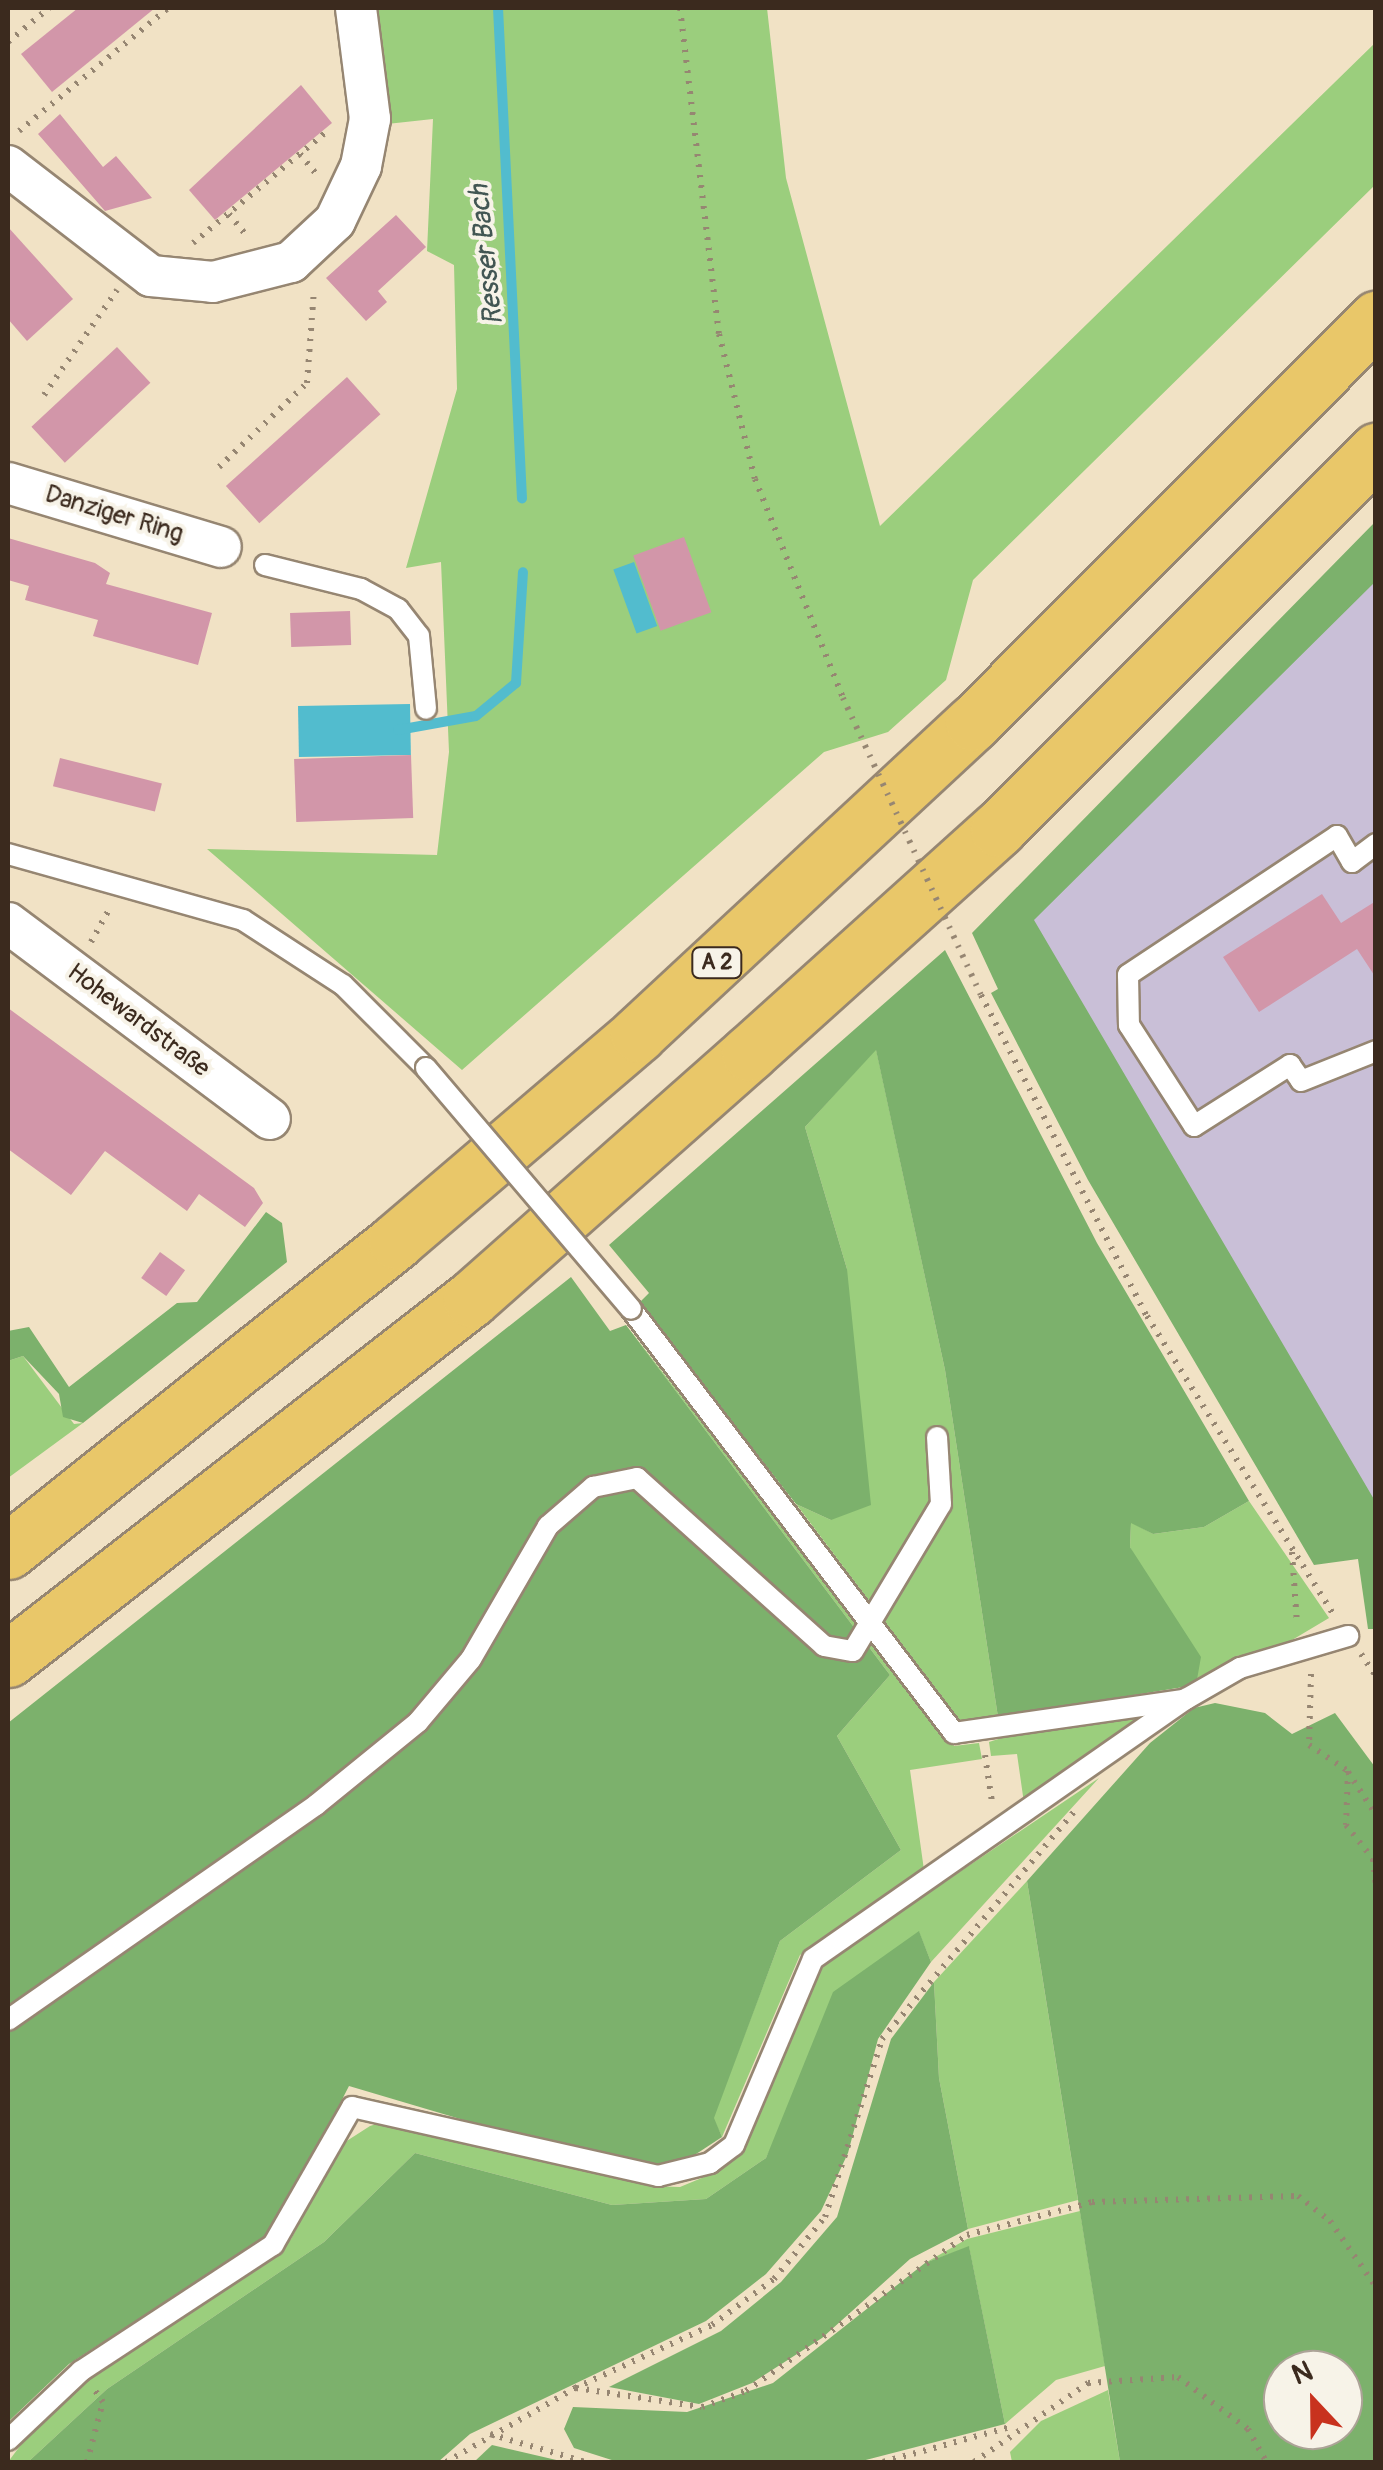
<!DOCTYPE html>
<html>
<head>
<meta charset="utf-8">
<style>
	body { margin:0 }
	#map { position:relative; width:1383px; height:2470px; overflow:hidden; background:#f1e2c5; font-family:Pangolin,sans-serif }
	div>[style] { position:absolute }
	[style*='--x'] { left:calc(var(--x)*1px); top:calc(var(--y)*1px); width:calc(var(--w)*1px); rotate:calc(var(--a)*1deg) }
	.industrial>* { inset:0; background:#c9bfd7 }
	.green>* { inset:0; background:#9bce7d }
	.forest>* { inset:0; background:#7cb16c }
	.water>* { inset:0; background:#52bcce; transform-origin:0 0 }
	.stream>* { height:10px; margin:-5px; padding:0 5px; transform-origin:5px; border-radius:5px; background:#52bcce }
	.building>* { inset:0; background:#d296a9; transform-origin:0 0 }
	.path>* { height:6px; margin-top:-3px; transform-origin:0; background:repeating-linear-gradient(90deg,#968672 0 2.5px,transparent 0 10.5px) }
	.roads { filter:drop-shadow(2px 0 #968672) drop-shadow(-2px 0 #968672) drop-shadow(0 2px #968672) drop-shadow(0 -2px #968672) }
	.service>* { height:20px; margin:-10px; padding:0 10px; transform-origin:10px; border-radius:10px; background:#fff }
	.minor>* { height:40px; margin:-20px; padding:0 20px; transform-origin:20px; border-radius:20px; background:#fff }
	.motorway>* { height:55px; margin:-27.5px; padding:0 27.5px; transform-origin:27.5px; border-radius:27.5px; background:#e9c769 }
	.path-bridge>* { height:6px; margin-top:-3px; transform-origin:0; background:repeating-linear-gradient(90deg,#968672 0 2.5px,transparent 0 10.5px) }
	.bridges { filter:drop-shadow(2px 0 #968672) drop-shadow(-2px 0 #968672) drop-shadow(0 2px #968672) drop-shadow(0 -2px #968672) }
	.service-bridge>* { height:20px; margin:-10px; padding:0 10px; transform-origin:10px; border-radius:10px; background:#fff }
	span { translate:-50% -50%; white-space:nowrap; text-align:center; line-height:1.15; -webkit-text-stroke:8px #f7f3e8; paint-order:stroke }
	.shield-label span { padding:2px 8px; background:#f7f3e8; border:2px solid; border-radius:8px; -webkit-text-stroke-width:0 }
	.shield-label { font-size:22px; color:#3b2a1e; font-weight:700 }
	.street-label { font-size:25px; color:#3b2a1e }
	.water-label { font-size:28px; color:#425653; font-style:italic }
	.frame { position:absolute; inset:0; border:10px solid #3b2a1e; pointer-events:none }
	.north { position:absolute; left:1263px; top:2350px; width:100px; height:100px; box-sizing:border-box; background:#f7f3e8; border:2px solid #aca397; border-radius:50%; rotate:338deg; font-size:28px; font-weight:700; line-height:40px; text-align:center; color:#3b2a1e }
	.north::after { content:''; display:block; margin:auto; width:35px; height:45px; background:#c8321e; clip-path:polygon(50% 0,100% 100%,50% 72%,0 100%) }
</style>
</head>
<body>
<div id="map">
	<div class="industrial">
		<i style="clip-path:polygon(1375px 567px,1375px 1557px,1018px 922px)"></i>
	</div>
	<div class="green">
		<i style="clip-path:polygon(378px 8px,767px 8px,786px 178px,880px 526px,1375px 43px,1375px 185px,973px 580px,946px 680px,888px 732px,824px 752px,462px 1070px,207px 849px,437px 855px,449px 752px,441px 562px,406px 568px,457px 389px,454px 265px,427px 251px,433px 119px,387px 124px)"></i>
		<i style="clip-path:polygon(876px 1049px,945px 1370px,998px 1717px,961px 1723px,796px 1504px,831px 1520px,847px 1269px,805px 1127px)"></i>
		<i style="clip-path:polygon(626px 1325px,954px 1746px,979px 1743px,982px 1759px,910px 1770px,924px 1870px,800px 1955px,722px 2137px,713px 2118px,780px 1941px,901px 1850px,837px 1736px,890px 1675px)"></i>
		<i style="clip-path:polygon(23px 1356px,74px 1424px,83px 1423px,8px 1478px,8px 1361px)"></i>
		<i style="clip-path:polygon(1249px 1501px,1329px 1618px,1277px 1649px,1237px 1656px,1196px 1685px,1130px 1547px,1131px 1522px,1153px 1534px,1204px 1527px)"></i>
		<i style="clip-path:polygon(1148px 1713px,1024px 1803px,1017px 1754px,991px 1756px,989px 1742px,1014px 1734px)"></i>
		<i style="clip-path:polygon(1099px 1778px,931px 1962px,919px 1932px,800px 2087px,766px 2158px,706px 2199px,612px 2205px,415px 2153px,324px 2242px,107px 2389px,28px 2462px,8px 2462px,44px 2414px,96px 2372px,263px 2266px,291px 2239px,342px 2144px,370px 2126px,389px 2120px,454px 2133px,648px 2186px,680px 2187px,721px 2170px,743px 2147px,815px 1976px,832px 1958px)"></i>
		<i style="clip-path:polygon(1027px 1881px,1078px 2200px,968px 2229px,939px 2078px,934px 1982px)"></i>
		<i style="clip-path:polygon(1080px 2211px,1105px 2366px,1056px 2380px,1005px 2424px,969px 2247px,925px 2263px,967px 2239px)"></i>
		<i style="clip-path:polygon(1108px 2390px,1120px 2462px,1012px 2462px,1010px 2452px,1041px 2421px)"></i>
	</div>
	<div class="forest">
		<i style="clip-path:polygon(1375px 522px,1375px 582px,1034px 920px,1375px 1501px,1375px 1629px,1368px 1629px,1358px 1559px,1314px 1565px,1088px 1180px,991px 993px,998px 989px,972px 933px)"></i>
		<i style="clip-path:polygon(945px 950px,1097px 1243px,1249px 1501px,1204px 1527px,1153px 1534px,1131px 1523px,1130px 1547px,1201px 1657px,1196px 1685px,998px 1717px,945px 1370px,876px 1050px,805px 1127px,847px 1269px,871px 1505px,831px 1520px,796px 1504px,639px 1303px,649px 1293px,609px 1245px)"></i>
		<i style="clip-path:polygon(266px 1212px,282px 1223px,287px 1262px,83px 1423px,63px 1417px,59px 1394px,23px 1356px,8px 1361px,8px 1331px,29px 1327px,69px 1387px,177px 1303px,197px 1302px)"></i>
		<i style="clip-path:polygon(571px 1277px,610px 1331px,626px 1325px,890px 1675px,837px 1736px,901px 1850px,780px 1941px,714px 2118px,722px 2137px,690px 2158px,653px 2166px,568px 2151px,349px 2086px,274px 2232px,69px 2364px,8px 2422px,8px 1723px)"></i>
		<i style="clip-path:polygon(evenodd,1215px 1703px,1265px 1713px,1292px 1734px,1335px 1713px,1375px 1767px,1375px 2462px,1120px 2462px,1027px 1881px,1150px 1743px,1194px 1708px,1215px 1703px,1283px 2370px,1343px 2370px,1343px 2430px,1283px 2430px,1283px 2370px)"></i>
		<i style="clip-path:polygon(919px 1931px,931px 1962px,878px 2039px,848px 2153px,821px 2211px,766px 2274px,706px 2321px,470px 2434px,438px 2462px,28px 2462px,107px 2389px,324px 2242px,415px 2153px,612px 2205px,706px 2199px,766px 2158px,833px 1992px)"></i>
		<i style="clip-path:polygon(934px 1982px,939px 2078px,968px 2229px,910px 2259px,822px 2338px,752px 2383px,699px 2404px,609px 2387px,721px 2331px,781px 2282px,837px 2217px,891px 2039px)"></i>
		<i style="clip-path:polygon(969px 2246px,1005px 2424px,858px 2462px,618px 2462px,574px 2448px,564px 2429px,573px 2407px,687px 2412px,773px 2383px,925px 2263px)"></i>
		<i style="clip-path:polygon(492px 2445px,565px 2462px,474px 2462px)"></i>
	</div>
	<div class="water">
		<i style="left:634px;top:562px;width:68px;height:22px;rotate:70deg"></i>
		<i style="left:410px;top:704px;width:51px;height:112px;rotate:89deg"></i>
	</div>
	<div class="stream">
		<i style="--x:498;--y:8;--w:491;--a:87.2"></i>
		<i style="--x:398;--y:730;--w:79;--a:-10.2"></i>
		<i style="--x:476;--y:716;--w:52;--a:-39.5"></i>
		<i style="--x:516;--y:683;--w:111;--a:-86.4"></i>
	</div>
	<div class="building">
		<i style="clip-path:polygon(78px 8px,155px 8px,52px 92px,21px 54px)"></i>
		<i style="clip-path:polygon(301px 85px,332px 123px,215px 220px,189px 190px)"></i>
		<i style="clip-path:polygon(60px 114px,103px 167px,116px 156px,152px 198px,105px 211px,38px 134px)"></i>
		<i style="clip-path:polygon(396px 215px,426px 247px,378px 291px,387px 302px,366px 321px,326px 278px)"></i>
		<i style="clip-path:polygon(8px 227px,73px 299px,27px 341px,8px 319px)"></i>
		<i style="left:117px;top:347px;width:49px;height:117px;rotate:47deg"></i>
		<i style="left:347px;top:377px;width:50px;height:163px;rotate:48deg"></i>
		<i style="left:684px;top:537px;width:80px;height:54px;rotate:70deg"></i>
		<i style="clip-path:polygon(8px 538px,95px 563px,110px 573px,106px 584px,212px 613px,198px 665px,93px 636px,98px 620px,25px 600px,29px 586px,8px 580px)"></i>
		<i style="left:350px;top:611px;width:34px;height:60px;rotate:88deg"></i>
		<i style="left:411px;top:755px;width:63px;height:117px;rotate:88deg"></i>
		<i style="left:60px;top:758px;width:105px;height:29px;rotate:14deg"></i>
		<i style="clip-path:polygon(1322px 894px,1341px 923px,1376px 901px,1376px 978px,1357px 949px,1259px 1012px,1223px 957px)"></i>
		<i style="clip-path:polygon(8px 1008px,254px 1188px,263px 1203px,245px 1227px,199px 1194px,187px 1211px,105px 1151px,71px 1195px,8px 1149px)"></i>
		<i style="left:160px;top:1252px;width:31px;height:32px;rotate:36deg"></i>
	</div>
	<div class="path">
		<i style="--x:680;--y:8;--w:328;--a:83.2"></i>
		<i style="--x:719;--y:334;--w:149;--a:76.1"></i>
		<i style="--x:755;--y:479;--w:236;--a:68.1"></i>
		<i style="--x:8;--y:42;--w:53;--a:-39.7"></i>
		<i style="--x:19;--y:131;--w:193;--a:-39.5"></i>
		<i style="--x:300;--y:154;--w:28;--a:51"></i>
		<i style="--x:229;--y:214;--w:28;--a:51"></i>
		<i style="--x:193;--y:243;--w:178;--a:-39.8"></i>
		<i style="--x:44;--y:395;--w:128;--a:-55.2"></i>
		<i style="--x:219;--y:467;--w:122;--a:-43.7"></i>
		<i style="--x:307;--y:383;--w:94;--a:-85.7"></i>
		<i style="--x:91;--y:942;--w:38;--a:-61"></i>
		<i style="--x:981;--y:995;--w:361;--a:62.7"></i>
		<i style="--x:1147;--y:1316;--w:353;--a:58"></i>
		<i style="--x:1292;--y:1552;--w:72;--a:86"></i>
		<i style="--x:1361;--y:1654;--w:27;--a:56"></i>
		<i style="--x:1311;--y:1674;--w:71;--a:91.6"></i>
		<i style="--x:1309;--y:1745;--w:47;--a:33.7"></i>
		<i style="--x:1348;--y:1771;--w:54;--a:92.1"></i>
		<i style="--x:1346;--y:1825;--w:43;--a:51.5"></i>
		<i style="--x:1373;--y:1859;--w:27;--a:84"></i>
		<i style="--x:985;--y:1755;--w:48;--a:81.5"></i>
		<i style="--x:1348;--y:1772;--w:51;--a:56.9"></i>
		<i style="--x:576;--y:2388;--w:127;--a:8.6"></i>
		<i style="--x:702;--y:2407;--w:47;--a:-20"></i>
		<i style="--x:746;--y:2391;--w:271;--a:-35.2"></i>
		<i style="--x:967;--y:2235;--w:129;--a:-14.8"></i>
		<i style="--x:1092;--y:2202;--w:206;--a:-1.7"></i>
		<i style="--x:1298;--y:2196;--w:41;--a:38"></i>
		<i style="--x:1330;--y:2221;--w:80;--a:55.1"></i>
		<i style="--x:490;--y:2434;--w:100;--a:16.3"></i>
		<i style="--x:87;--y:2462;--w:62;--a:-75.1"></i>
		<i style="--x:103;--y:2402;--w:16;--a:-125"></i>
		<i style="--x:446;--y:2462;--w:149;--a:-29.8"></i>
		<i style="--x:575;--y:2388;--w:151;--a:-24.7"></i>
		<i style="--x:712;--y:2325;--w:77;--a:-36.6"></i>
		<i style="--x:774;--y:2279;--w:80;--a:-50.6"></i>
		<i style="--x:825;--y:2217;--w:187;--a:-72.2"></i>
		<i style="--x:882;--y:2039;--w:297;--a:-49.8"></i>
		<i style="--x:883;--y:2462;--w:136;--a:-15.4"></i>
		<i style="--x:974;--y:2462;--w:139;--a:-34.7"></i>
		<i style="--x:1088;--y:2383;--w:90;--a:-3.8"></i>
		<i style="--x:1178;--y:2377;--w:87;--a:36.6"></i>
		<i style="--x:1248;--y:2429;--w:38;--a:61"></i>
	</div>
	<div class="roads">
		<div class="service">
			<i style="--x:265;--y:565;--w:99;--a:14"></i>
			<i style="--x:361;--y:589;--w:42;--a:28.4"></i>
			<i style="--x:398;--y:609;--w:34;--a:52"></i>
			<i style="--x:419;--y:636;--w:73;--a:84.5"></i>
			<i style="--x:1376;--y:844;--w:30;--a:143"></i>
			<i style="--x:1352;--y:862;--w:30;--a:-120"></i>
			<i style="--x:1337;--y:836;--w:251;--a:146.4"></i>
			<i style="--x:1128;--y:975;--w:50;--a:88.9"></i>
			<i style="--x:1129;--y:1025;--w:120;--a:57.2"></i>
			<i style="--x:1194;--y:1126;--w:114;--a:-32.4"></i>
			<i style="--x:1290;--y:1065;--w:19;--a:55"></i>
			<i style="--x:1301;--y:1081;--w:81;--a:-21.8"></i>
			<i style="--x:8;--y:854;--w:244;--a:15.7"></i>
			<i style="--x:243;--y:920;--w:119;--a:33"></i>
			<i style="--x:343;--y:985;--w:117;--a:45"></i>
			<i style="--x:631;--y:1309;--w:533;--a:52.7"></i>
			<i style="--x:954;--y:1733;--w:232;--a:-8.2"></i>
			<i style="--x:8;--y:2020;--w:376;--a:-34.9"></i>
			<i style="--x:316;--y:1805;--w:132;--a:-39.1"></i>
			<i style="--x:418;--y:1722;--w:82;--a:-49.9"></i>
			<i style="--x:471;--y:1659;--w:154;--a:-59.9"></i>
			<i style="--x:548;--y:1526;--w:60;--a:-40.9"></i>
			<i style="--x:593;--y:1487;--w:45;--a:-11.6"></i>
			<i style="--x:637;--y:1478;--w:251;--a:41.9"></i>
			<i style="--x:824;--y:1646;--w:29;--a:10"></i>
			<i style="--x:853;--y:1651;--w:171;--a:-59.1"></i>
			<i style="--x:941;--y:1504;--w:67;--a:-93.4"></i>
			<i style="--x:8;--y:2440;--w:100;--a:-43.4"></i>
			<i style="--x:81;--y:2371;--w:230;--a:-33.3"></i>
			<i style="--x:273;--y:2245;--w:159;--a:-60.2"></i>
			<i style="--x:352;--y:2107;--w:314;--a:12.7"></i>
			<i style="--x:658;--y:2176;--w:54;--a:-14"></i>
			<i style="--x:710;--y:2163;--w:30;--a:-37"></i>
			<i style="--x:734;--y:2145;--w:202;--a:-67"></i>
			<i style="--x:813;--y:1959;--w:455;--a:-34.9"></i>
			<i style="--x:1186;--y:1699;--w:62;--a:-29.9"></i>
			<i style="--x:1240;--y:1668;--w:113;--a:-16.5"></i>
		</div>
		<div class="minor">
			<i style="--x:8;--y:166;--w:180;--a:37.6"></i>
			<i style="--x:151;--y:276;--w:62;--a:5.5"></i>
			<i style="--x:213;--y:282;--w:81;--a:-14.4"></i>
			<i style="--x:291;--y:262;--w:60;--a:-43"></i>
			<i style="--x:335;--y:221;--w:61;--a:-64.7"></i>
			<i style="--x:361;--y:166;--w:48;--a:-79.2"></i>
			<i style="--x:370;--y:119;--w:112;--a:-97.2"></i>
			<i style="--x:8;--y:483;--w:222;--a:16.7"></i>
			<i style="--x:8;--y:923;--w:327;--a:36.8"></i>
		</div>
		<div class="motorway">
			<i style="--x:8;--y:1551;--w:497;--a:-38.6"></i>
			<i style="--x:396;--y:1241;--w:318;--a:-40.5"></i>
			<i style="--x:638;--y:1034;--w:457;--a:-42.9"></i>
			<i style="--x:973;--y:723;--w:571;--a:-45.07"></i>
			<i style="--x:8;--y:1659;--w:586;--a:-37.87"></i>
			<i style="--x:471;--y:1299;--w:371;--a:-41.5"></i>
			<i style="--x:749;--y:1053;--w:335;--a:-42"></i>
			<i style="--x:998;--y:829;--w:535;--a:-45"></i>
		</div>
	</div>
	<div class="path-bridge">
		<i style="--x:843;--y:698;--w:327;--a:65.1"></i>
	</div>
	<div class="bridges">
		<div class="service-bridge">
			<i style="--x:426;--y:1068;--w:316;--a:49.6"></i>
		</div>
	</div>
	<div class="shield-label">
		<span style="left:717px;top:963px">A 2</span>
	</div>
	<div class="street-label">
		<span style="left:114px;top:515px;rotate:17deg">Danziger Ring</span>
		<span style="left:138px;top:1021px;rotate:37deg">Hohewardstraße</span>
	</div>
	<div class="water-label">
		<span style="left:487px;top:255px;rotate:-96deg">Resser Bach</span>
	</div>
	<div class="frame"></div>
	<div class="north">N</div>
</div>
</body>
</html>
